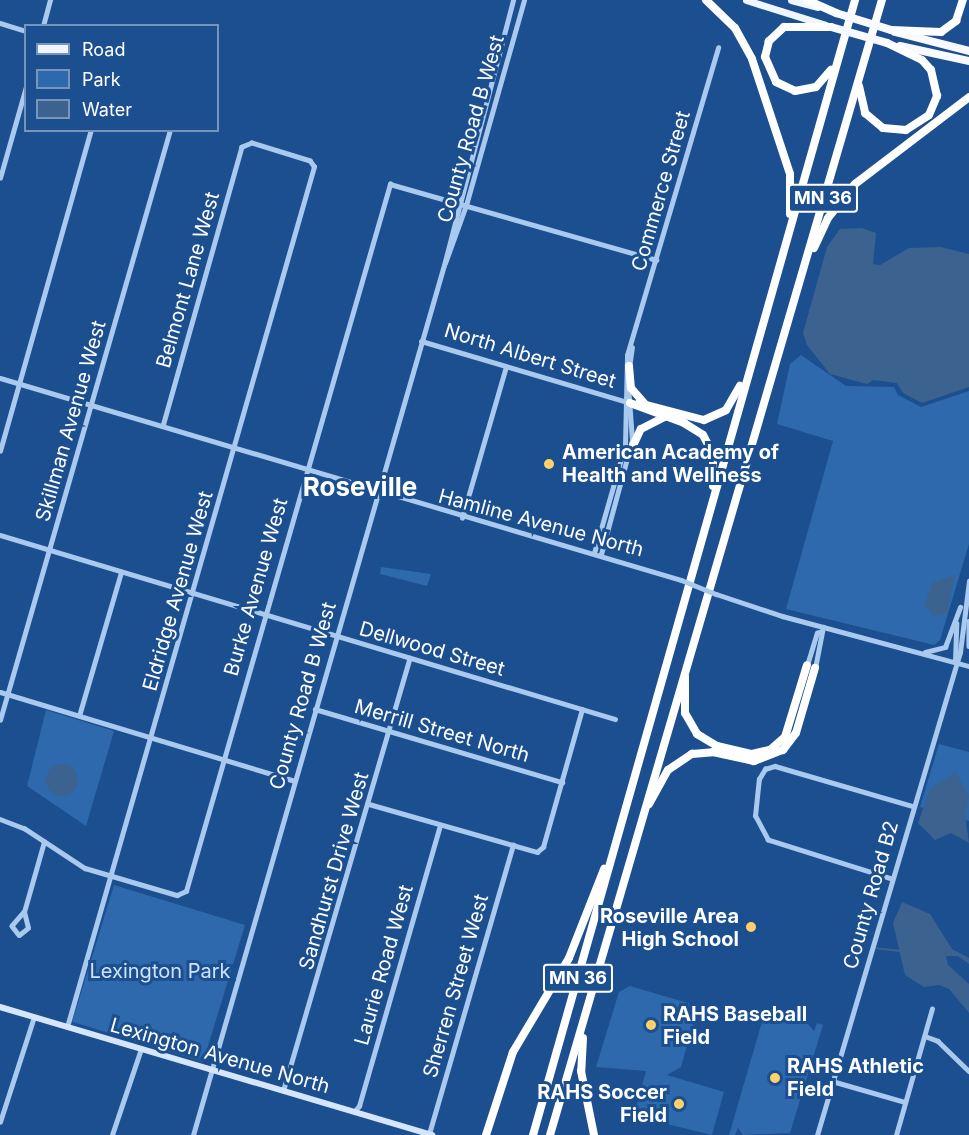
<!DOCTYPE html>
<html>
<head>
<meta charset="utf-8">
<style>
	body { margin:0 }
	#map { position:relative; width:969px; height:1135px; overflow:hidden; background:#1b4f8f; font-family:Inter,sans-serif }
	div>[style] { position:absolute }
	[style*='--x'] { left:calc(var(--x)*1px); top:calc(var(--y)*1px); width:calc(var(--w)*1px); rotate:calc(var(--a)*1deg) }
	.green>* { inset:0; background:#2e69ad; transform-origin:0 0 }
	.water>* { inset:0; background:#3c6290 }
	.round { border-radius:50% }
	.stream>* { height:1.5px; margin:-0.75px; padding:0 0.75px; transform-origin:0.75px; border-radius:0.75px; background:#3c6290 }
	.minor>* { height:4.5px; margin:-2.25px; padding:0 2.25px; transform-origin:2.25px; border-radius:2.25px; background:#a9c9ee }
	.tertiary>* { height:5px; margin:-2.5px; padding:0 2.5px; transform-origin:2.5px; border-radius:2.5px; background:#a9c9ee }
	.secondary>* { height:6px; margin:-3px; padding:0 3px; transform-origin:3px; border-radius:3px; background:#d6e6fa }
	.primary>* { height:7px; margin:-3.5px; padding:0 3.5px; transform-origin:3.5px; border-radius:3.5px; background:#f0f6ff }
	.trunk>* { height:8px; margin:-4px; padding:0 4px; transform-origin:4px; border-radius:4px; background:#f8faff }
	.motorway>* { height:8px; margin:-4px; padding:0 4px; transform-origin:4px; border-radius:4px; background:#fff }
	.tertiary-bridge>* { height:5px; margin:-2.5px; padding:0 2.5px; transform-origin:2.5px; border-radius:2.5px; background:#a9c9ee }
	.trunk-bridge>* { height:8px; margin:-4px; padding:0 4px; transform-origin:4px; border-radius:4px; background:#f8faff }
	.dots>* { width:16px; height:16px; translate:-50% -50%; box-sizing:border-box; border:3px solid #1b4f8f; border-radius:50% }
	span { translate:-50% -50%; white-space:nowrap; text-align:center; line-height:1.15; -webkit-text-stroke:6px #1b4f8f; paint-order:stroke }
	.shield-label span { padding:2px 4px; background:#1b4f8f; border:2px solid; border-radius:4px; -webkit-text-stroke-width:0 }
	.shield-label { font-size:18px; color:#fff; font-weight:700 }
	.street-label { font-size:20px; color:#fff }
	.poi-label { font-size:20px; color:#fff; font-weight:700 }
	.left { translate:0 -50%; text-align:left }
	.right { translate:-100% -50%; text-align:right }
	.park-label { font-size:20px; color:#cfe3fa }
	.district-label { font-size:26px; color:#fff; font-weight:700 }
	.legend { position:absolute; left:24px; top:24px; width:195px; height:108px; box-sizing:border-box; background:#1b4f8f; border:2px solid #7695bc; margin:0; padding:8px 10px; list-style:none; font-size:18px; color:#fff }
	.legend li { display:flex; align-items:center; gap:12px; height:30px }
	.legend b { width:30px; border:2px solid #7695bc }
</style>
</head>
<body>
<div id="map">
	<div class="green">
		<i style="clip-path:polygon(801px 355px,846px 386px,894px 387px,898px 395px,921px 407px,969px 391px,969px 544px,940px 640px,934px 645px,786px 609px,833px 441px,777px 424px,790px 364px)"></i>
		<i style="clip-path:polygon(381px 567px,431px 574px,427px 586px,380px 574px)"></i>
		<i style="clip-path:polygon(46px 710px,114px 731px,86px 826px,27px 786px)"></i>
		<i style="clip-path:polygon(939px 744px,969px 752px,969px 821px,920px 807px)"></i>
		<i style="left:114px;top:885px;width:137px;height:143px;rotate:17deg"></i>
		<i style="clip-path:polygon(630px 986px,698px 1006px,681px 1067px,667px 1075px,724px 1092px,712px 1135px,634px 1116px,646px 1071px,596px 1067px,619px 992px)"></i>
		<i style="clip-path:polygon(766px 1008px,772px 1010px,770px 1018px,791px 1013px,801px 1016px,814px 1031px,817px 1023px,823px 1025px,790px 1133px,743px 1135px,738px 1128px,735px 1135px,729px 1135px)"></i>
	</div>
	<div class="water">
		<i style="clip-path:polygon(862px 228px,876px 233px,873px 264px,880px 265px,909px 248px,941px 247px,969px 254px,969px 387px,922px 403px,903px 393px,897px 383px,873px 380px,867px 384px,830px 374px,807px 345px,803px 333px,827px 247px,840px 229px)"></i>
		<i style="clip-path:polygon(955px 575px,947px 613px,933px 616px,925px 604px,932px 583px)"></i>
		<i class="round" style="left:46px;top:764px;width:32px;height:32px"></i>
		<i style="clip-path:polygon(956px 772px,969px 796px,965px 815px,969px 843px,951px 833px,935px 840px,918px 823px,930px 789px)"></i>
		<i style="clip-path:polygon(902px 902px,930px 914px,952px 949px,969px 958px,969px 964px,958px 956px,946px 956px,948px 965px,969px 984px,969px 1013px,949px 989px,939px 985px,924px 987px,905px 975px,893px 923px)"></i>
	</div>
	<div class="stream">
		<i style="--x:875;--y:948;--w:25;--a:7"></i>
	</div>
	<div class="minor">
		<i style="--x:0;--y:23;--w:27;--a:17"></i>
		<i style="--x:43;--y:26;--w:27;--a:-75"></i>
		<i style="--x:0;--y:178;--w:95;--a:-74.1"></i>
		<i style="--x:0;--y:451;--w:334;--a:-74.2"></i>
		<i style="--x:462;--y:518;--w:157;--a:-73.8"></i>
		<i style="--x:0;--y:535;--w:642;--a:16.66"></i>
		<i style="--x:969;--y:621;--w:25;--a:90"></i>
		<i style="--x:315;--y:709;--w:258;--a:16.5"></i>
		<i style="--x:79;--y:716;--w:150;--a:-73.7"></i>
		<i style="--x:0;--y:720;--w:614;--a:-73.93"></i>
		<i style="--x:369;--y:804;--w:175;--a:15.9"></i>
		<i style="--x:537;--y:852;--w:8;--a:-40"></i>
		<i style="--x:543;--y:847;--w:143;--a:-74.2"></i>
		<i style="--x:0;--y:819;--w:26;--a:21"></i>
		<i style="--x:24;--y:828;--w:73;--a:33.3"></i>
		<i style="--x:85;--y:868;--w:96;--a:16.4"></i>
		<i style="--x:177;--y:895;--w:10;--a:-24"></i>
		<i style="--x:186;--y:891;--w:736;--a:-73.9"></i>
		<i style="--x:390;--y:184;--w:277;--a:15.9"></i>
		<i style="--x:892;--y:879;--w:130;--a:-162.5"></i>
		<i style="--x:768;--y:840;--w:27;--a:-118"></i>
		<i style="--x:755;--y:816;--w:37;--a:-84"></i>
		<i style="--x:759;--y:779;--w:12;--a:-59"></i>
		<i style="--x:765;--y:769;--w:10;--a:-17"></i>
		<i style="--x:775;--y:766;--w:144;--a:16.2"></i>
		<i style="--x:24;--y:912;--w:18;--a:131"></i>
		<i style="--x:12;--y:926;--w:11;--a:52"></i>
		<i style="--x:19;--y:935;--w:11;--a:-38"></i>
		<i style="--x:28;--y:928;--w:16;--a:-104"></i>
		<i style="--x:24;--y:912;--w:73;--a:-74.1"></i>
		<i style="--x:67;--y:1027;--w:895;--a:-73.98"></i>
		<i style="--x:314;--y:167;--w:7;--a:-124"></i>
		<i style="--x:310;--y:161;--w:61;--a:-162.8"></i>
		<i style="--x:252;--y:143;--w:11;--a:158"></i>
		<i style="--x:242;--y:147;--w:290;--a:105.8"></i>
		<i style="--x:925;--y:1036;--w:14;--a:21"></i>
		<i style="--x:938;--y:1041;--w:43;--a:44.1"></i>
		<i style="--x:832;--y:1081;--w:76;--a:16"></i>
		<i style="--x:283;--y:1091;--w:451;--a:-73.7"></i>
		<i style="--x:354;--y:1112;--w:8;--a:-50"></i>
		<i style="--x:359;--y:1106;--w:292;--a:-73.9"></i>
		<i style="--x:0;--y:1122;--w:110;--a:-72.1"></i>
		<i style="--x:429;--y:1134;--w:301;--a:-73.8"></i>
		<i style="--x:112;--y:1135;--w:91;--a:-71.4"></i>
		<i style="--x:896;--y:1135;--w:131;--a:-74.1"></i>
	</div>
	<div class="tertiary">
		<i style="--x:445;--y:263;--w:62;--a:-70.1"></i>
		<i style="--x:466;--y:205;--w:213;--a:-74.2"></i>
		<i style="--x:421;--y:341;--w:211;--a:16.5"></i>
		<i style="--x:629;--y:368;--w:21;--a:-82"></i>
		<i style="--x:0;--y:378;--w:710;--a:16.52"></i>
		<i style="--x:594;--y:553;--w:112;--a:-74"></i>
		<i style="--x:625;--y:445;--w:90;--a:-88.7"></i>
		<i style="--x:627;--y:355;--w:321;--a:-73.5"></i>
		<i style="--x:601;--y:554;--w:118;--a:-74.8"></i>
		<i style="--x:632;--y:440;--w:54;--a:-94.2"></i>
		<i style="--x:716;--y:594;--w:70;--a:18.4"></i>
		<i style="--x:782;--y:616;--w:194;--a:15"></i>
		<i style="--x:925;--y:652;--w:21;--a:-14"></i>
		<i style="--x:945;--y:647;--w:43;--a:-69.4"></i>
		<i style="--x:955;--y:661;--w:38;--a:-88"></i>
		<i style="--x:807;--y:665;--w:34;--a:-73"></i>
		<i style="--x:817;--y:633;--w:5;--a:-22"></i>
		<i style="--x:815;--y:668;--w:42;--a:-79"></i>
		<i style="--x:0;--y:692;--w:307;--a:16.8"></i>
		<i style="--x:193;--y:1135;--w:905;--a:-73.91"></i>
		<i style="--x:444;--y:265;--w:274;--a:-75.4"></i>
		<i style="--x:817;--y:1135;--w:504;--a:-73.51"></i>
		<i style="--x:960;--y:652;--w:72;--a:-82.8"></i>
	</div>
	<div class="secondary">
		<i style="--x:0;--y:1007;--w:451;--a:16.5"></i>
	</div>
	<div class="primary">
		<i style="--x:746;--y:0;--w:84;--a:17.4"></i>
		<i style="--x:791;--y:0;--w:27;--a:15"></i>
	</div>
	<div class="trunk">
		<i style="--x:895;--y:32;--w:76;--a:14.4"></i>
		<i style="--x:900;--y:46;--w:71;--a:12.3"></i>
	</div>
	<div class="motorway">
		<i style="--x:706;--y:0;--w:40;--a:44"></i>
		<i style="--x:735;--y:28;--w:35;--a:61"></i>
		<i style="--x:752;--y:59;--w:121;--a:71.7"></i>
		<i style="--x:790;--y:174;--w:40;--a:90"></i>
		<i style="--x:807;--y:0;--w:32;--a:24"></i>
		<i style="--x:831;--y:27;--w:47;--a:180"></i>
		<i style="--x:784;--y:27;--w:21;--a:137"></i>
		<i style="--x:769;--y:41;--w:16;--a:104"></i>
		<i style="--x:765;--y:57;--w:27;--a:66"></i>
		<i style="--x:776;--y:82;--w:21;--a:25"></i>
		<i style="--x:795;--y:91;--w:21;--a:-11"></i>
		<i style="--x:816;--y:87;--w:23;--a:-49"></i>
		<i style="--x:891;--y:30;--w:50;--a:2.3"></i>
		<i style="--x:941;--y:32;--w:19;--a:-36"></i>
		<i style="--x:956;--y:21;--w:22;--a:-72"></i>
		<i style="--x:859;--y:86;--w:28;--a:77"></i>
		<i style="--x:865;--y:113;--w:23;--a:40"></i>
		<i style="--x:883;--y:128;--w:23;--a:5"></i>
		<i style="--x:906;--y:130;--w:27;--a:-33"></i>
		<i style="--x:929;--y:115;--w:21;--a:-67"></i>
		<i style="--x:937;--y:96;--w:27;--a:-103"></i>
		<i style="--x:931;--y:70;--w:13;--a:-132"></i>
		<i style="--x:922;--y:60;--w:39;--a:-154"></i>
		<i style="--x:814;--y:248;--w:33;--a:-65"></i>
		<i style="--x:828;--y:218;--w:43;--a:-51.5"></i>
		<i style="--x:855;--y:184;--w:143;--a:-37.3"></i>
		<i style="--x:629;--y:366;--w:22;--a:85"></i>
		<i style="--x:631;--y:388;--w:20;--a:49"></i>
		<i style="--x:630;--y:403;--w:58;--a:20.3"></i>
		<i style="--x:684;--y:423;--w:22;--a:32"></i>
		<i style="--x:703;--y:435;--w:21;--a:62"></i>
		<i style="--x:713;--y:454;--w:32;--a:90"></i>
		<i style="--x:639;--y:403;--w:67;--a:14.7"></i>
		<i style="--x:704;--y:420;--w:24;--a:-24"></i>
		<i style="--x:726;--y:410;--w:28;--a:-60"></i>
		<i style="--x:631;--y:450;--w:23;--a:-65"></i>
		<i style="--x:641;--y:429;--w:27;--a:-27"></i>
		<i style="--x:685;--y:677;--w:36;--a:90"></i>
		<i style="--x:685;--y:713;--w:24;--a:60"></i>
		<i style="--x:697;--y:734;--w:23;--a:31"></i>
		<i style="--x:717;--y:746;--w:36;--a:13"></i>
		<i style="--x:752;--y:754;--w:18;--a:-13"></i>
		<i style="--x:770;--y:750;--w:20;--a:-41"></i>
		<i style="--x:785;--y:737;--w:75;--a:-73"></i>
		<i style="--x:649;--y:804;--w:39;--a:-61"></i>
		<i style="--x:668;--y:770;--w:29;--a:-34"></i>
		<i style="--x:692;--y:754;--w:21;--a:-5"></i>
		<i style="--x:713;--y:752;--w:42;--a:12.4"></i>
		<i style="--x:754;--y:761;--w:31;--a:-21"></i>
		<i style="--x:783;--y:750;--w:21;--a:-53"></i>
		<i style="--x:796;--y:733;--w:68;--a:-73.7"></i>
		<i style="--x:583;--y:1038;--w:33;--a:93"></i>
		<i style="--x:581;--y:1071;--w:65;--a:78.5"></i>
		<i style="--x:486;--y:1135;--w:87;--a:-72"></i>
		<i style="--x:513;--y:1052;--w:109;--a:-59.2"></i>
		<i style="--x:569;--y:958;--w:96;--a:-68.5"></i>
		<i style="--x:533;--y:1135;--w:1180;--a:-74.16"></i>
		<i style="--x:550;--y:1135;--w:1183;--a:-73.7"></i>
	</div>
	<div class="tertiary-bridge">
		<i style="--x:681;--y:580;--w:38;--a:22"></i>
	</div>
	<div class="trunk-bridge">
		<i style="--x:836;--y:13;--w:58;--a:17.2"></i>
		<i style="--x:831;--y:27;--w:58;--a:15.9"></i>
	</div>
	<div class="dots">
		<i style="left:549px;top:464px;background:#ffd166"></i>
		<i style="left:751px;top:927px;background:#ffd166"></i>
		<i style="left:651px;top:1025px;background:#ffd166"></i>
		<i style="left:775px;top:1078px;background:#ffd166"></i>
		<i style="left:679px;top:1104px;background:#ffd166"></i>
	</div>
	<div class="shield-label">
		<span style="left:823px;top:198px">MN 36</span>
		<span style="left:578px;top:978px">MN 36</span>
	</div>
	<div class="street-label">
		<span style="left:471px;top:129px;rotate:-74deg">County Road B West</span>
		<span style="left:661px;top:191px;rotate:-74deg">Commerce Street</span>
		<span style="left:188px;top:280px;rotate:-74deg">Belmont Lane West</span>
		<span style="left:530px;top:356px;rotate:17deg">North Albert Street</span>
		<span style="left:71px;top:421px;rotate:-74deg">Skillman Avenue West</span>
		<span style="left:541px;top:523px;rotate:15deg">Hamline Avenue North</span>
		<span style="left:256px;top:587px;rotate:-74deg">Burke Avenue West</span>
		<span style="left:178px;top:591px;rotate:-74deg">Eldridge Avenue West</span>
		<span style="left:432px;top:649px;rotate:16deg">Dellwood Street</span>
		<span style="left:303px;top:696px;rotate:-74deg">County Road B West</span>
		<span style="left:442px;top:731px;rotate:16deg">Merrill Street North</span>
		<span style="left:334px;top:871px;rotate:-74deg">Sandhurst Drive West</span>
		<span style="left:871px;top:895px;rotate:-74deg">County Road B2</span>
		<span style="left:384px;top:965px;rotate:-74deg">Laurie Road West</span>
		<span style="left:456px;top:986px;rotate:-74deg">Sherren Street West</span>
		<span style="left:220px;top:1056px;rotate:16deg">Lexington Avenue North</span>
	</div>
	<div class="poi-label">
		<span class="left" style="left:562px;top:464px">American Academy of<br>Health and Wellness</span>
		<span class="right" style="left:739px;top:928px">Roseville Area<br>High School</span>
		<span class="left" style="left:663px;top:1026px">RAHS Baseball<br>Field</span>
		<span class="left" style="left:787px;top:1078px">RAHS Athletic<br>Field</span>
		<span class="right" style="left:667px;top:1104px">RAHS Soccer<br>Field</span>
	</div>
	<div class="park-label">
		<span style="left:160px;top:971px">Lexington Park</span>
	</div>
	<div class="district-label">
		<span style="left:360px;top:487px">Roseville</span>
	</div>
	<ul class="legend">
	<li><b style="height:8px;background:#f0f6ff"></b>Road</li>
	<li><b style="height:16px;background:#2e69ad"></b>Park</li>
	<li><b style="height:16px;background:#3c6290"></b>Water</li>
	</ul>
</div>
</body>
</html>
